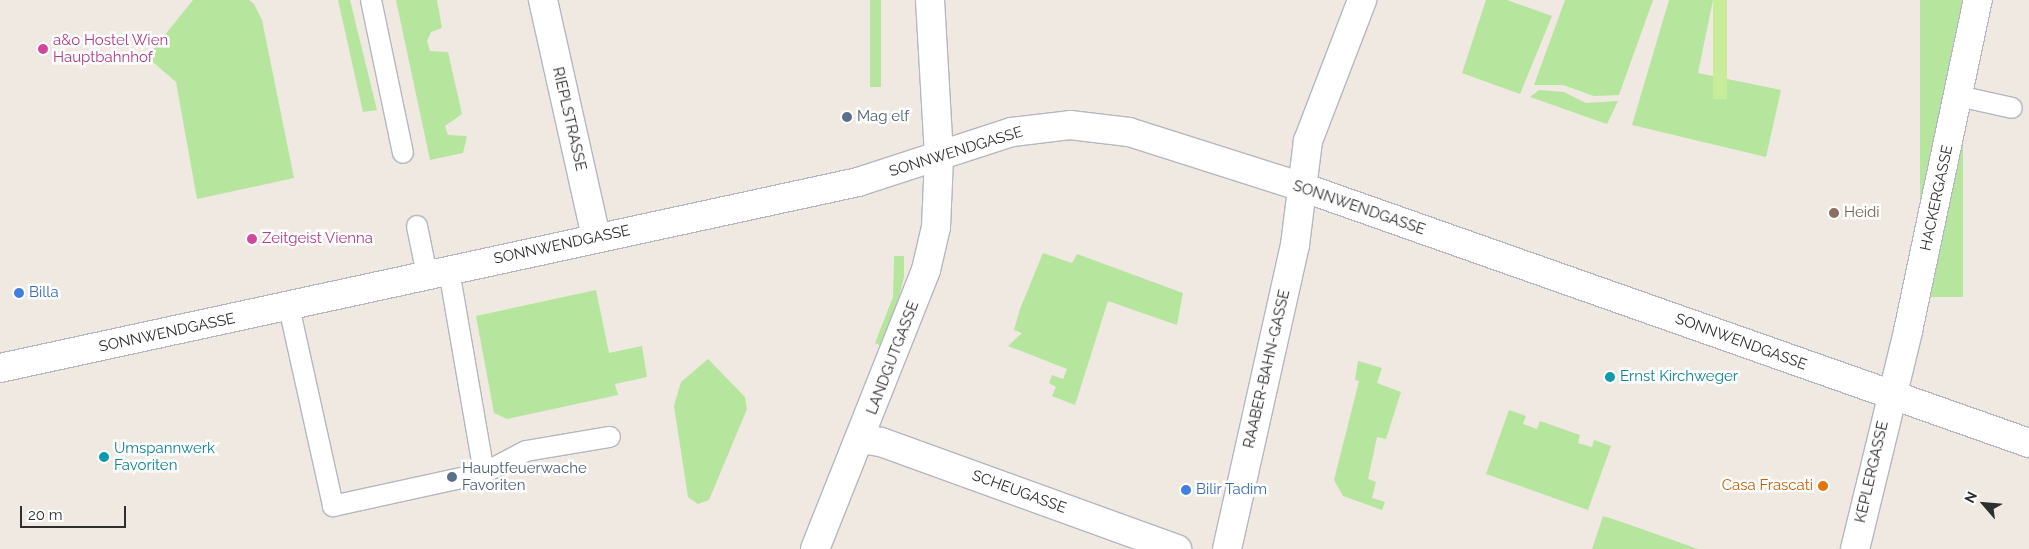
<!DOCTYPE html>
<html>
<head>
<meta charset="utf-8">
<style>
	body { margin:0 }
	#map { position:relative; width:2029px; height:549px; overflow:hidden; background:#efe9e1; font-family:Raleway,sans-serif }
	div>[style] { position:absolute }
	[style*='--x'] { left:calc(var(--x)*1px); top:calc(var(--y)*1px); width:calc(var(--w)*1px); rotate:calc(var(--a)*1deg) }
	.green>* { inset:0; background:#b6e59e; transform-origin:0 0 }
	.pitch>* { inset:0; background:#c9ec9a; transform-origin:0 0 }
	.roads { filter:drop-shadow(1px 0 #b4b7c1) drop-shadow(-1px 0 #b4b7c1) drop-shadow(0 1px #b4b7c1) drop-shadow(0 -1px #b4b7c1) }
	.service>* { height:20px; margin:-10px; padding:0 10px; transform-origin:10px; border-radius:10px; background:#fff }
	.minor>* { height:28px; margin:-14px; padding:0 14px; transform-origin:14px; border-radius:14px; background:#fff }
	.tertiary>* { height:28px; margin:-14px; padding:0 14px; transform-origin:14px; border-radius:14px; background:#fff }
	.secondary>* { height:28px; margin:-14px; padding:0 14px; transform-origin:14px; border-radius:14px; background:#fff }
	.dots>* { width:14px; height:14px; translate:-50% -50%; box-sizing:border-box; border:2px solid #fff; border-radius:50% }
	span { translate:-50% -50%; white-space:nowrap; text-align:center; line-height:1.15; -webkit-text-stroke:5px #fff; paint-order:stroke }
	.hotel-label { font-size:15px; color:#b23c85 }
	.left { translate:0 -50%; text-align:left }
	.service-label { font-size:15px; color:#4e5e75 }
	.street-label { font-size:15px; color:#2e2e2e }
	.education-label { font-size:15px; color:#785e54 }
	.shop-label { font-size:15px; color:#366cbe }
	.culture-label { font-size:15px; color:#0d838f }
	.food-label { font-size:15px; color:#c56008 }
	.right { translate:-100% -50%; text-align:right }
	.north { position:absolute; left:1959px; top:479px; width:50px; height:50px; -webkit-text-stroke:4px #fff; paint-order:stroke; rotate:297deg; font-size:14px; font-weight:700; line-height:20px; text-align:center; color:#2e2e2e }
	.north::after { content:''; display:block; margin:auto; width:18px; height:22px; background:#2e2e2e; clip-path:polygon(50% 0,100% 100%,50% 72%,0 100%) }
	.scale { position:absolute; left:20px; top:506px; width:106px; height:22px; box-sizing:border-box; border:2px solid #2e2e2e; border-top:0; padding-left:6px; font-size:15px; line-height:18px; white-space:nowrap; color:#2e2e2e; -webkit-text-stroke:4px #fff; paint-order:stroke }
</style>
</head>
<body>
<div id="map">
	<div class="green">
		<i style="clip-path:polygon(193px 0,249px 0,254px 4px,262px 20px,294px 178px,197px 199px,176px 82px,147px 57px)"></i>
		<i style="clip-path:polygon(338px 0,350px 0,377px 110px,363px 112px)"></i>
		<i style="clip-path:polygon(396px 0,437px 0,442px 28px,431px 32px,427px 41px,430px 51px,448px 52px,462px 114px,445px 126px,448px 135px,467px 136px,463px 153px,430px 160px)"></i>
		<i style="left:870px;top:0;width:11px;height:87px"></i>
		<i style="clip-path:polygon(1486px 0,1507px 0,1552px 16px,1520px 94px,1462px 73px)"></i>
		<i style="clip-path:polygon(1565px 0,1653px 0,1619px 95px,1594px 96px,1563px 85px,1534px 85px)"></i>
		<i style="clip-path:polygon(1669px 0,1713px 0,1698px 73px,1781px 90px,1766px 157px,1632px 125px)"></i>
		<i style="left:1920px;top:0;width:43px;height:297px"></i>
		<i style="clip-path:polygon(1539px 90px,1564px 92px,1586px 103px,1618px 101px,1607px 124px,1530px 97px)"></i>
		<i style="clip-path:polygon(1043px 253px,1072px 263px,1077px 254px,1183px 293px,1177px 325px,1108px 301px,1075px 405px,1052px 396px,1056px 387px,1049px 383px,1052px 375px,1063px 379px,1067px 369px,1008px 346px,1022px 333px,1014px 330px,1020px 309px)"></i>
		<i style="clip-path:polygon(894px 256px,904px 256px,904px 277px,886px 348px,875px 343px,893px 297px)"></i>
		<i style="clip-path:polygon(596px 290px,609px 353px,642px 346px,647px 377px,615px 384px,618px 395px,507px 419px,494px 413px,476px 316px)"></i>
		<i style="clip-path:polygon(708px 359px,745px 397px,747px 409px,709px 500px,698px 504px,688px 497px,674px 406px,681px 382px)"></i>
		<i style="clip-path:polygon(1358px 361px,1382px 368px,1377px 383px,1401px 392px,1386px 439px,1377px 437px,1368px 479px,1376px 482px,1372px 498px,1385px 502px,1382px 510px,1343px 496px,1334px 480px,1359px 381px,1355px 380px)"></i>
		<i style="clip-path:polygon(1509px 410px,1526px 416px,1523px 424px,1537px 429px,1540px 421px,1580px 435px,1578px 443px,1592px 447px,1594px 440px,1611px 446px,1588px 510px,1486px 474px)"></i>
		<i style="clip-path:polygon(1603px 516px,1619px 521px,1698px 549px,1592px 549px)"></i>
	</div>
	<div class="pitch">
		<i style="left:1713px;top:0;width:14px;height:99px"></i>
	</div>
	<div class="roads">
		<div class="service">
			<i style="--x:371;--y:0;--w:156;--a:78.2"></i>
			<i style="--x:1958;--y:96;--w:55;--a:12.5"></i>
			<i style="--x:417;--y:226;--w:50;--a:78.5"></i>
			<i style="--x:289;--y:307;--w:204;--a:77.5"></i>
			<i style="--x:333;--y:506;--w:155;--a:-12.3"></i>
			<i style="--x:484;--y:473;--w:206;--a:-99.8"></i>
			<i style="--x:484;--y:473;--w:47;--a:-27.6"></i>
			<i style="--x:526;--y:451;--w:85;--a:-9.5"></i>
		</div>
		<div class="minor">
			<i style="--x:543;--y:0;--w:243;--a:77.4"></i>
			<i style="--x:861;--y:439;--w:20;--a:9"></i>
			<i style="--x:881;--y:442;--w:315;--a:19.9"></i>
			<i style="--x:815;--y:549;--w:300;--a:-68.3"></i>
			<i style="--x:926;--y:270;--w:44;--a:-76.9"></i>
			<i style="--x:936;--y:227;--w:69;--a:-87.5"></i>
			<i style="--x:1227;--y:549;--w:312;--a:-77.4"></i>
			<i style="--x:1295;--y:245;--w:105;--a:-82.9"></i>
			<i style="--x:1308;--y:141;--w:151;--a:-69"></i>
			<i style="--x:1855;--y:549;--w:224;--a:-76.3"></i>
			<i style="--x:1908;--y:331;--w:338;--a:-78.1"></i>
		</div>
		<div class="tertiary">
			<i style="--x:930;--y:0;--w:158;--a:86.7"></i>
		</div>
		<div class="secondary">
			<i style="--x:0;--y:368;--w:878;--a:-12.23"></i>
			<i style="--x:858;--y:182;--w:162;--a:-18"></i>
			<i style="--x:1012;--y:132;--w:58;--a:-6.9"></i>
			<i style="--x:1070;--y:125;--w:59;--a:6.8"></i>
			<i style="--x:1129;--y:132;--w:182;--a:17.6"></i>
			<i style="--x:1302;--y:187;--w:771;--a:19.4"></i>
		</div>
	</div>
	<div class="dots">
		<i style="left:43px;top:49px;background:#d1479c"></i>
		<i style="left:847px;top:117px;background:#5c6f8a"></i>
		<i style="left:1834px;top:213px;background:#8d6e63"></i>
		<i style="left:252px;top:239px;background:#d1479c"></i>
		<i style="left:19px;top:293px;background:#3f7fe0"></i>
		<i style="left:1610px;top:377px;background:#0f9aa8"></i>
		<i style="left:104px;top:457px;background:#0f9aa8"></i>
		<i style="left:452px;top:477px;background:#5c6f8a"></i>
		<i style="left:1823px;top:486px;background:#e8710a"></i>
		<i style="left:1186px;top:490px;background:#3f7fe0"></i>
	</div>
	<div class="hotel-label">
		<span class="left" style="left:53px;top:49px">a&amp;o Hostel Wien<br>Hauptbahnhof</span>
		<span class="left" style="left:262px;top:239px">Zeitgeist Vienna</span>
	</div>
	<div class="service-label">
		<span class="left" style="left:857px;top:117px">Mag elf</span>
		<span class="left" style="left:462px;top:477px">Hauptfeuerwache<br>Favoriten</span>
	</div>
	<div class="street-label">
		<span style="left:569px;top:119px;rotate:77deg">RIEPLSTRASSE</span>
		<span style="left:956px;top:152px;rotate:-17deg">SONNWENDGASSE</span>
		<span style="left:1937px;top:198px;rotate:-78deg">HACKERGASSE</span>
		<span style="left:1359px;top:208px;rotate:19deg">SONNWENDGASSE</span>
		<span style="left:562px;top:245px;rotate:-12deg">SONNWENDGASSE</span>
		<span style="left:167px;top:333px;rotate:-12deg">SONNWENDGASSE</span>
		<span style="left:1741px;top:342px;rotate:20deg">SONNWENDGASSE</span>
		<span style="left:893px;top:358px;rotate:-69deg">LANDGUTGASSE</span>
		<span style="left:1267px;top:369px;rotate:-77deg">RAABER-BAHN-GASSE</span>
		<span style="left:1872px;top:472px;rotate:-77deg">KEPLERGASSE</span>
		<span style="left:1019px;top:492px;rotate:20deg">SCHEUGASSE</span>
	</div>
	<div class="education-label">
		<span class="left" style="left:1844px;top:213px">Heidi</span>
	</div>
	<div class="shop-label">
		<span class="left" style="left:29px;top:293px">Billa</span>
		<span class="left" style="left:1196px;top:490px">Bilir Tadim</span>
	</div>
	<div class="culture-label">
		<span class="left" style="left:1620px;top:377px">Ernst Kirchweger</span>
		<span class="left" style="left:114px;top:457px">Umspannwerk<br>Favoriten</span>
	</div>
	<div class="food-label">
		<span class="right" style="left:1813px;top:486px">Casa Frascati</span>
	</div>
	<div class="north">N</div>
	<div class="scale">20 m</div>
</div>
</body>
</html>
